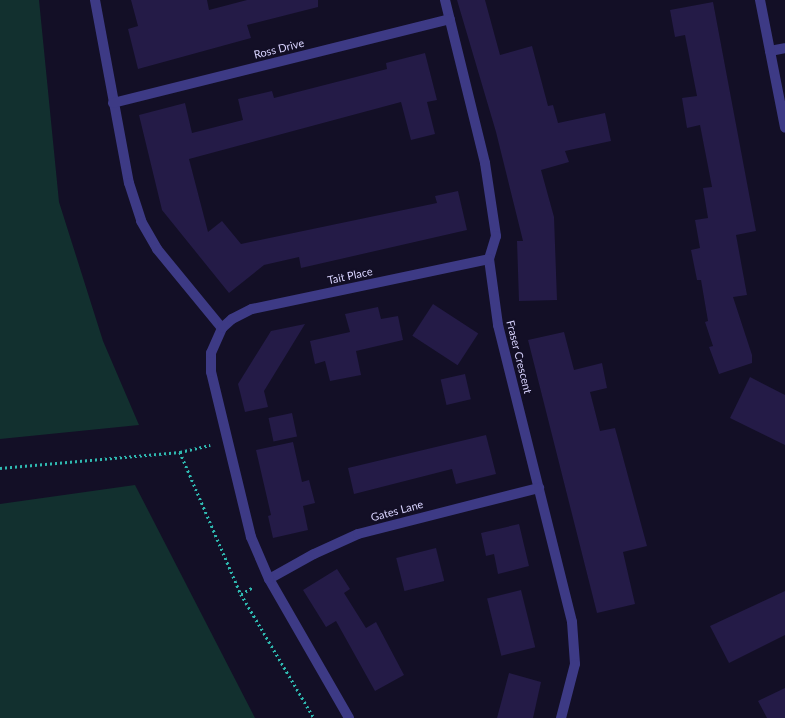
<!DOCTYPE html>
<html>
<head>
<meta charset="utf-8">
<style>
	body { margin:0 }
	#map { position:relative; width:785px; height:718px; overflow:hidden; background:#130f26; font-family:Lato,sans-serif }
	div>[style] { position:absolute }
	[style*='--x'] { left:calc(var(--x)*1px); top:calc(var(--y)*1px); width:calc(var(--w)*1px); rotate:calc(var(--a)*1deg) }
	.green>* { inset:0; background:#12302f }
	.building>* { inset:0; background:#241b47; transform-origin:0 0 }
	.path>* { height:2.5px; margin-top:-1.25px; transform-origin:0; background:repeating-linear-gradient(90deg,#2fb8b0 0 2px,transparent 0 5px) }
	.lane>* { height:10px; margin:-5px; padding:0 5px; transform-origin:5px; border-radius:5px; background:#3d3a85 }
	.street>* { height:10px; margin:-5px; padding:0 5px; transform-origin:5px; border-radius:5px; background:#3d3a85 }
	span { translate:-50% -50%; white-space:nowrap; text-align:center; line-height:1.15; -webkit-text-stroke:4px #130f26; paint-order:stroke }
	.street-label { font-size:11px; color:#d9d4ff }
</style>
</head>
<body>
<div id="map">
	<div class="green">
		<i style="clip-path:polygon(0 0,39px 0,59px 202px,103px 341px,139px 425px,0 439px)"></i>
		<i style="clip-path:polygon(135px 485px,255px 718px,0 718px,0 504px)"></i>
	</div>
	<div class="building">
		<i style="clip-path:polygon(131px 0,207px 0,209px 10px,247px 0,318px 0,318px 7px,247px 25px,251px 38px,138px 69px,128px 29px,138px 26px)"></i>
		<i style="clip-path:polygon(457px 0,485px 0,500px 55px,532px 46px,548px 106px,553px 105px,558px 123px,605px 113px,611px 141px,565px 151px,569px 162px,541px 170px,554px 217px,557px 300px,519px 301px,517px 241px,523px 241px,496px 132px)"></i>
		<i style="clip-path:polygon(713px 2px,756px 231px,736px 235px,747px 295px,733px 297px,752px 355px,752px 363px,719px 374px,709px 347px,713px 346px,705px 322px,708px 321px,701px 280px,697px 280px,691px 250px,700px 248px,695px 220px,708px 218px,703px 188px,712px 187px,700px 125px,687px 128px,682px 98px,697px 96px,685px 35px,675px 37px,670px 10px)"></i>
		<i style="clip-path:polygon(425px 53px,437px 100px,427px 102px,435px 134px,411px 140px,401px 102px,189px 159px,208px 232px,222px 221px,241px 244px,437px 203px,435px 196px,458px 191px,467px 230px,301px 268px,299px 257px,264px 265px,229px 293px,162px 210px,139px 115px,185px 103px,192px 133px,243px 120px,238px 99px,272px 91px,274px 98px,387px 69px,386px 63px)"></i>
		<i style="left:433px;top:304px;width:54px;height:38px;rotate:33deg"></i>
		<i style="clip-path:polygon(378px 307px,381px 319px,398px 316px,403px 340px,356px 351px,361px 375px,330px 381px,325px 361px,315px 364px,310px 341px,350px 332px,345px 314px)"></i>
		<i style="clip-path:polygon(305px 324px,264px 391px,268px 407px,245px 412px,238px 384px,271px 331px)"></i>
		<i style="clip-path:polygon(564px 332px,574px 370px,602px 363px,607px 388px,590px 392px,600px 431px,615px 428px,647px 546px,623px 552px,635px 604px,597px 613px,528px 340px)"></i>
		<i style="left:465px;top:374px;width:26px;height:25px;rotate:77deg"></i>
		<i style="clip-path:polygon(750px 377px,785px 395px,785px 445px,730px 418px)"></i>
		<i style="left:292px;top:413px;width:24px;height:24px;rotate:78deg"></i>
		<i style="clip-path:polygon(486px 435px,496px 474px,456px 484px,452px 469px,354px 494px,348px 468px)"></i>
		<i style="clip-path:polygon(293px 442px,302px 482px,309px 480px,315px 503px,303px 506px,308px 530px,273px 538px,268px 516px,271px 515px,256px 450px)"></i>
		<i style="clip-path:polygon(519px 524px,529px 566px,498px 574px,494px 554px,486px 556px,481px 533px)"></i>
		<i style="left:436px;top:548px;width:34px;height:41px;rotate:76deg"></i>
		<i style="clip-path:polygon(337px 569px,350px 589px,344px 593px,366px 628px,376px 622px,404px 675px,375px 691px,336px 621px,326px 627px,303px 590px)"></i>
		<i style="left:521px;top:590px;width:59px;height:35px;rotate:76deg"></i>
		<i style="clip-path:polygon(785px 591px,785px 635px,729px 663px,710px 626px)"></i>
		<i style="clip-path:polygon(509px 673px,541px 682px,533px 718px,497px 718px)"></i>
		<i style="clip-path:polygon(785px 688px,785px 718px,767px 718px,758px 701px)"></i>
	</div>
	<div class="path">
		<i style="--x:180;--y:452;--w:155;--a:66.8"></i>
		<i style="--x:241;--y:594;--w:14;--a:-30"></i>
		<i style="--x:0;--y:468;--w:181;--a:-5.1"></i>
		<i style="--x:180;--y:452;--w:31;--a:-13"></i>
		<i style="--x:241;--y:594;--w:144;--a:59.5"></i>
	</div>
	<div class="lane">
		<i style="--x:770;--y:51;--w:15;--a:-11"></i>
	</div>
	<div class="street">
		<i style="--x:95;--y:0;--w:186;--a:79.5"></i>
		<i style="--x:129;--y:183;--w:40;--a:72"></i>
		<i style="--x:141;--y:221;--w:32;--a:60"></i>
		<i style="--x:157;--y:249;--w:102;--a:50.6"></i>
		<i style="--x:445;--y:0;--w:168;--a:76.2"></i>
		<i style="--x:485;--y:163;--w:74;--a:81.4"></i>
		<i style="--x:496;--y:236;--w:24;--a:107"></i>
		<i style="--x:489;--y:259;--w:67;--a:82.2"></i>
		<i style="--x:498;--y:325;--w:306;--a:76"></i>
		<i style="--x:572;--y:622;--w:42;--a:85.9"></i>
		<i style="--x:575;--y:664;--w:56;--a:104.5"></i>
		<i style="--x:760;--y:0;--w:130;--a:78.9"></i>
		<i style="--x:113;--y:103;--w:347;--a:-14"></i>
		<i style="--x:269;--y:579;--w:51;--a:-29.1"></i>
		<i style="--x:314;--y:554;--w:48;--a:-24.4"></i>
		<i style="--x:358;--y:534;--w:187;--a:-14.3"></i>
		<i style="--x:349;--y:718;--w:160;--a:-119.9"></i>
		<i style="--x:269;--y:579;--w:46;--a:-113.2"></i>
		<i style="--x:251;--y:537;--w:170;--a:-103.6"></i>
		<i style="--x:211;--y:372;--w:19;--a:-90"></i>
		<i style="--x:211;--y:353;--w:27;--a:-66"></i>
		<i style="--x:222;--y:328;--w:13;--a:-42"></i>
		<i style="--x:232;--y:319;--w:22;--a:-27"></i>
		<i style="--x:252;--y:309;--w:242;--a:-11.9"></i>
	</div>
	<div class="street-label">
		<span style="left:279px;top:49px;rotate:-14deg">Ross Drive</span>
		<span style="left:350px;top:276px;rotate:-12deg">Tait Place</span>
		<span style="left:519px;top:357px;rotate:76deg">Fraser Crescent</span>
		<span style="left:397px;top:511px;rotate:-15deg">Gates Lane</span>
	</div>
</div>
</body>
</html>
